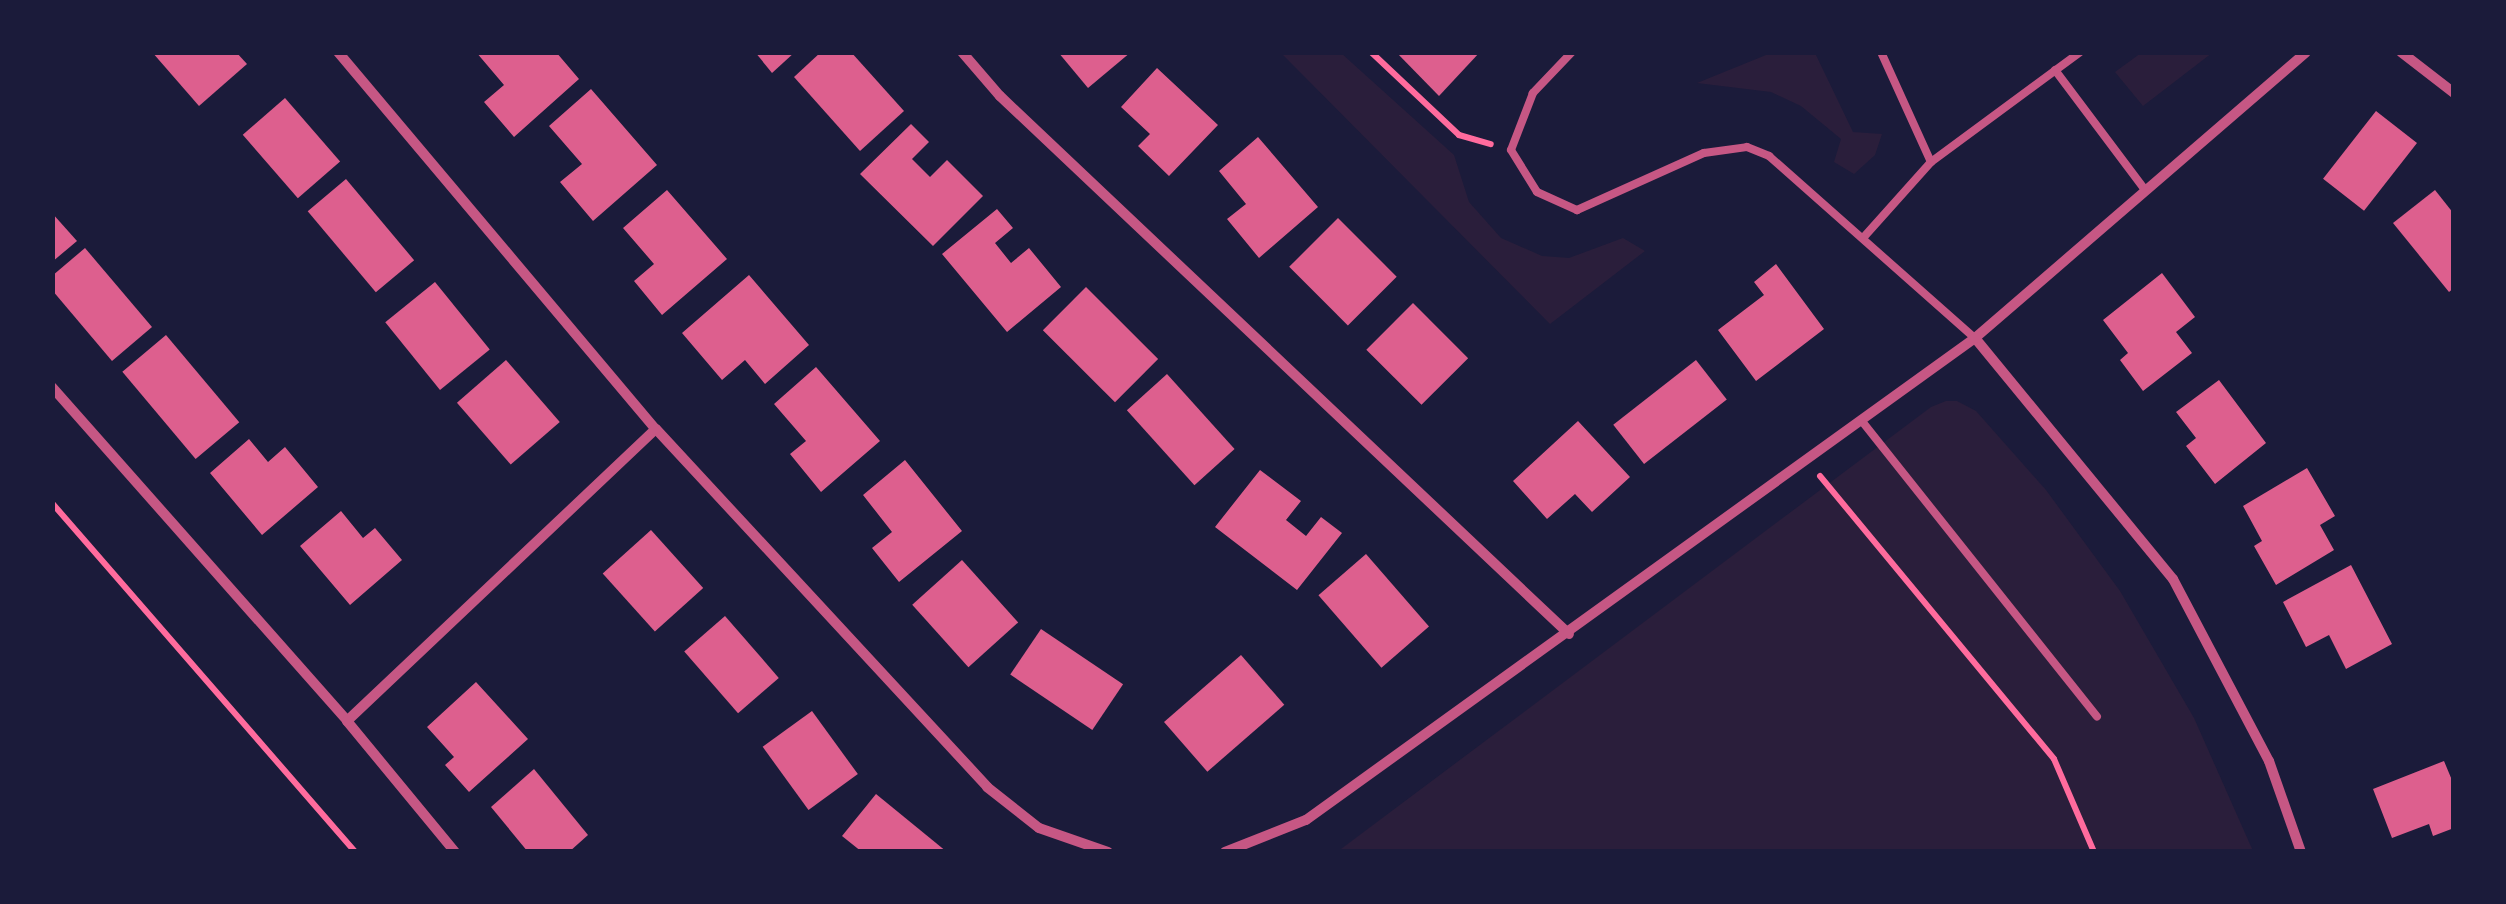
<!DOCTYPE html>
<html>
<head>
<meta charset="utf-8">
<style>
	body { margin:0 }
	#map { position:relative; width:2506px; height:904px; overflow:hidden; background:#1b1b3a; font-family:"IBM Plex Sans",sans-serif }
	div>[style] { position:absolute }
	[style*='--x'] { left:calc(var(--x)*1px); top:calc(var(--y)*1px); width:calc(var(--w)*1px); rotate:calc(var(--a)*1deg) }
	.green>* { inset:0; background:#2a1e3b }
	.building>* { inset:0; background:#dd5f8e; transform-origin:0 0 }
	.path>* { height:6px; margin:-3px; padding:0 3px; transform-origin:3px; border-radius:3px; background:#ff6b9d }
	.service>* { height:8px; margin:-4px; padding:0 4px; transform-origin:4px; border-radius:4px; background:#c65784 }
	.minor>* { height:10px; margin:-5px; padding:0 5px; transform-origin:5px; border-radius:5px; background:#c65784 }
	span { translate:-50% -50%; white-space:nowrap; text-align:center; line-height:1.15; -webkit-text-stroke:8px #1b1b3a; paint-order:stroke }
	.frame { position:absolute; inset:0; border:55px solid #1b1b3a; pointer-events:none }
</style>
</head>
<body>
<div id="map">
	<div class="green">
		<i style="clip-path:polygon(1281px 53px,1341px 53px,1454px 155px,1469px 202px,1501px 238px,1542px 256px,1569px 258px,1623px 238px,1645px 251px,1550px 324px)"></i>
		<i style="clip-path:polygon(1771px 53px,1815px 53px,1853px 132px,1882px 134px,1875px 155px,1854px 174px,1834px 162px,1841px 139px,1801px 106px,1771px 92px,1697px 83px)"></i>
		<i style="clip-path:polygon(2141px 53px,2141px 52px,2212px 53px,2143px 106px,2115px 72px)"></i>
		<i style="clip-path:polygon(1946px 401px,1957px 401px,1976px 411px,2046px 490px,2120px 591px,2194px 718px,2253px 851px,1337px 852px,1931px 407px)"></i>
	</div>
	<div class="building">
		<i style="clip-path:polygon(152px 52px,236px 52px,247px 64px,199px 106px)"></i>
		<i style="clip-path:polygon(476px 52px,556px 52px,579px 79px,514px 137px,484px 102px,504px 85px)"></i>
		<i style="clip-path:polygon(755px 52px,795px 52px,772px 73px)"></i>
		<i style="clip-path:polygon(821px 52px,851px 52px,904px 111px,860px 151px,794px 77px)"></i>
		<i style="clip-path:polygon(1058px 52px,1131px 52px,1088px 88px)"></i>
		<i style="clip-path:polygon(1396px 52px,1480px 52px,1439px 96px)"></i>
		<i style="clip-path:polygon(1157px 68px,1218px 125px,1169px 176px,1138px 146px,1150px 134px,1121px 107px)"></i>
		<i style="clip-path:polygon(591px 89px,657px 165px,593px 221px,560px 182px,582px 164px,549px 126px)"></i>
		<i style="left:285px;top:98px;width:84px;height:56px;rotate:49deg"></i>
		<i style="left:2376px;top:111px;width:52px;height:86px;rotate:38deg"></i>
		<i style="clip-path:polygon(911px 124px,929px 142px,912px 159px,930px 177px,947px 160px,983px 196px,933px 246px,860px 174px)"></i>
		<i style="clip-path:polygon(1258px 137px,1318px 207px,1259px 258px,1227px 219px,1246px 204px,1219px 171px)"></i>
		<i style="left:346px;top:179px;width:106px;height:50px;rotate:50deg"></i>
		<i style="clip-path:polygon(667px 190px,727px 259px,662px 315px,634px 281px,654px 264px,623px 228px)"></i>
		<i style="clip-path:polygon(2435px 190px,2454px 214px,2454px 288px,2449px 292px,2393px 223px)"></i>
		<i style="clip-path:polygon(997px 209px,1013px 228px,995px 243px,1011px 263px,1029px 248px,1061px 287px,1007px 332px,942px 254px)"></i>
		<i style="clip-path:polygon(52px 213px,77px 241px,52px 262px)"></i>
		<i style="left:1338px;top:218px;width:83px;height:69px;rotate:45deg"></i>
		<i style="clip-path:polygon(85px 248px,152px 327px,112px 361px,52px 290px,52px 276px)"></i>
		<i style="clip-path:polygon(1776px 264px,1824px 329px,1756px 381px,1718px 330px,1764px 295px,1754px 282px)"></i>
		<i style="clip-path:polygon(2162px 273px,2195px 317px,2176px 332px,2192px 353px,2143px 391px,2120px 360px,2128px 353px,2103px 320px)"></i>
		<i style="clip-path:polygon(749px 275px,809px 345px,765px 384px,745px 360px,722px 380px,682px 333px)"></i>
		<i style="left:435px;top:282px;width:87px;height:64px;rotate:51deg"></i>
		<i style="left:1086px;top:287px;width:102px;height:61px;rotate:45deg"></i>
		<i style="left:1413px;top:303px;width:78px;height:66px;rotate:45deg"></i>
		<i style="left:166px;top:335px;width:114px;height:57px;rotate:50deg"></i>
		<i style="left:506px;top:360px;width:82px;height:65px;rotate:49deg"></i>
		<i style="left:1696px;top:360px;width:50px;height:105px;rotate:52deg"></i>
		<i style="clip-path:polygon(816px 367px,880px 441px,821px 492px,790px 454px,806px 441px,774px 404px)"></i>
		<i style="left:1167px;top:374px;width:101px;height:54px;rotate:48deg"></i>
		<i style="clip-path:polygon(2219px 380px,2266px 443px,2215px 484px,2186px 446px,2196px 438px,2176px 412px)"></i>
		<i style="clip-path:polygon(1578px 421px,1630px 477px,1592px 512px,1575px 494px,1547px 519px,1513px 481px)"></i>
		<i style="clip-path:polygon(249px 439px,268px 462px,285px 447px,318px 487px,262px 535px,210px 473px)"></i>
		<i style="clip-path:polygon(905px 460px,962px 531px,899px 582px,872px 548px,892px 532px,863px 495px)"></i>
		<i style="clip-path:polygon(2307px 468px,2335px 516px,2320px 525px,2334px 550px,2276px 585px,2254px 546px,2262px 541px,2243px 506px)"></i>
		<i style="clip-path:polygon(1260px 470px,1301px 501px,1286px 520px,1306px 536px,1321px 517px,1342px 533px,1297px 590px,1215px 527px)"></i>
		<i style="clip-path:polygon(341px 511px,363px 538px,375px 528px,402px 560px,350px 605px,300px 546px)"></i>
		<i style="left:651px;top:530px;width:78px;height:65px;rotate:48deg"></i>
		<i style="left:1366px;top:554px;width:96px;height:63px;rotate:49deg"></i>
		<i style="left:962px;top:560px;width:84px;height:67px;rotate:48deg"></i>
		<i style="clip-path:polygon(2351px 565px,2392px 644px,2346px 669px,2329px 635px,2306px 647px,2283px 602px)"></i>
		<i style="left:725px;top:616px;width:82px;height:54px;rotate:49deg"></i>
		<i style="left:1041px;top:629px;width:99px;height:55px;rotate:34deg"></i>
		<i style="left:1241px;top:655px;width:66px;height:102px;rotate:49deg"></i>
		<i style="clip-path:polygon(476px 682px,528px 739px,469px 792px,445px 765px,454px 757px,427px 727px)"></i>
		<i style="left:812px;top:711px;width:78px;height:61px;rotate:54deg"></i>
		<i style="clip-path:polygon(2444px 761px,2454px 785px,2454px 828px,2433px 836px,2429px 824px,2392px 838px,2373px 789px)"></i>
		<i style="clip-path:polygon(534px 769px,588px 835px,569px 852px,528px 852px,491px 807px)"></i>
		<i style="clip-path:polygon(876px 794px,947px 852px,862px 852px,842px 836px)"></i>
	</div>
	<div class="path">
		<i style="--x:1371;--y:52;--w:121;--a:43.3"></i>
		<i style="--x:1459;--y:135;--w:33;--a:16"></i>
		<i style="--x:1820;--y:476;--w:367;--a:50.4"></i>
		<i style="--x:2054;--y:759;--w:101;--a:66.7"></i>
		<i style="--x:52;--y:503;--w:462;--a:49"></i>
	</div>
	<div class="service">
		<i style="--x:1572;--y:52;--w:57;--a:133.6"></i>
		<i style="--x:1533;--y:93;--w:61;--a:111.1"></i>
		<i style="--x:1511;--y:150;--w:49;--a:58.2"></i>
		<i style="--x:1537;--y:192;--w:44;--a:24.2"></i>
		<i style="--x:1577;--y:210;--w:139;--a:-24.2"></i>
		<i style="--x:1704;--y:153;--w:43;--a:-7.9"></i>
		<i style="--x:1747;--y:147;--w:24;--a:22"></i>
		<i style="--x:1769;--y:156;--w:275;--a:41.5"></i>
		<i style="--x:1881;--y:52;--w:121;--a:65.6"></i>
		<i style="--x:2055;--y:70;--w:151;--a:53.1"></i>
		<i style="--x:1863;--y:238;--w:102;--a:-48.2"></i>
		<i style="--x:1931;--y:162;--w:185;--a:-36.4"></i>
		<i style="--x:1861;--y:420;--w:379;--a:51.5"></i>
	</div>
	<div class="minor">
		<i style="--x:338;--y:52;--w:493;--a:49.9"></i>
		<i style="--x:656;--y:429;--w:488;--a:47.2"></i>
		<i style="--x:987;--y:787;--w:66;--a:38.3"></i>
		<i style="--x:1039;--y:828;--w:73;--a:19.2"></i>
		<i style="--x:962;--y:52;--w:58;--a:49.2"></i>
		<i style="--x:1000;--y:96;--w:783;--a:43.4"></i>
		<i style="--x:2401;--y:52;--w:67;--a:37.7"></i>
		<i style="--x:1975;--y:338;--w:312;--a:50.6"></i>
		<i style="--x:2173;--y:579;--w:206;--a:62.2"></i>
		<i style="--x:2269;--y:761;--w:96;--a:70.6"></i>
		<i style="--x:52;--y:387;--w:446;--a:48.5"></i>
		<i style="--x:347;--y:721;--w:170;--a:50.5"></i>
		<i style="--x:347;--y:721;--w:425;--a:-43.4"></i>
		<i style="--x:1225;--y:852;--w:87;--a:-21.6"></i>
		<i style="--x:1306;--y:820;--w:825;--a:-35.77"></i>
		<i style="--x:1975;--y:338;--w:437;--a:-40.8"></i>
	</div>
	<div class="frame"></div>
</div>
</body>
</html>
